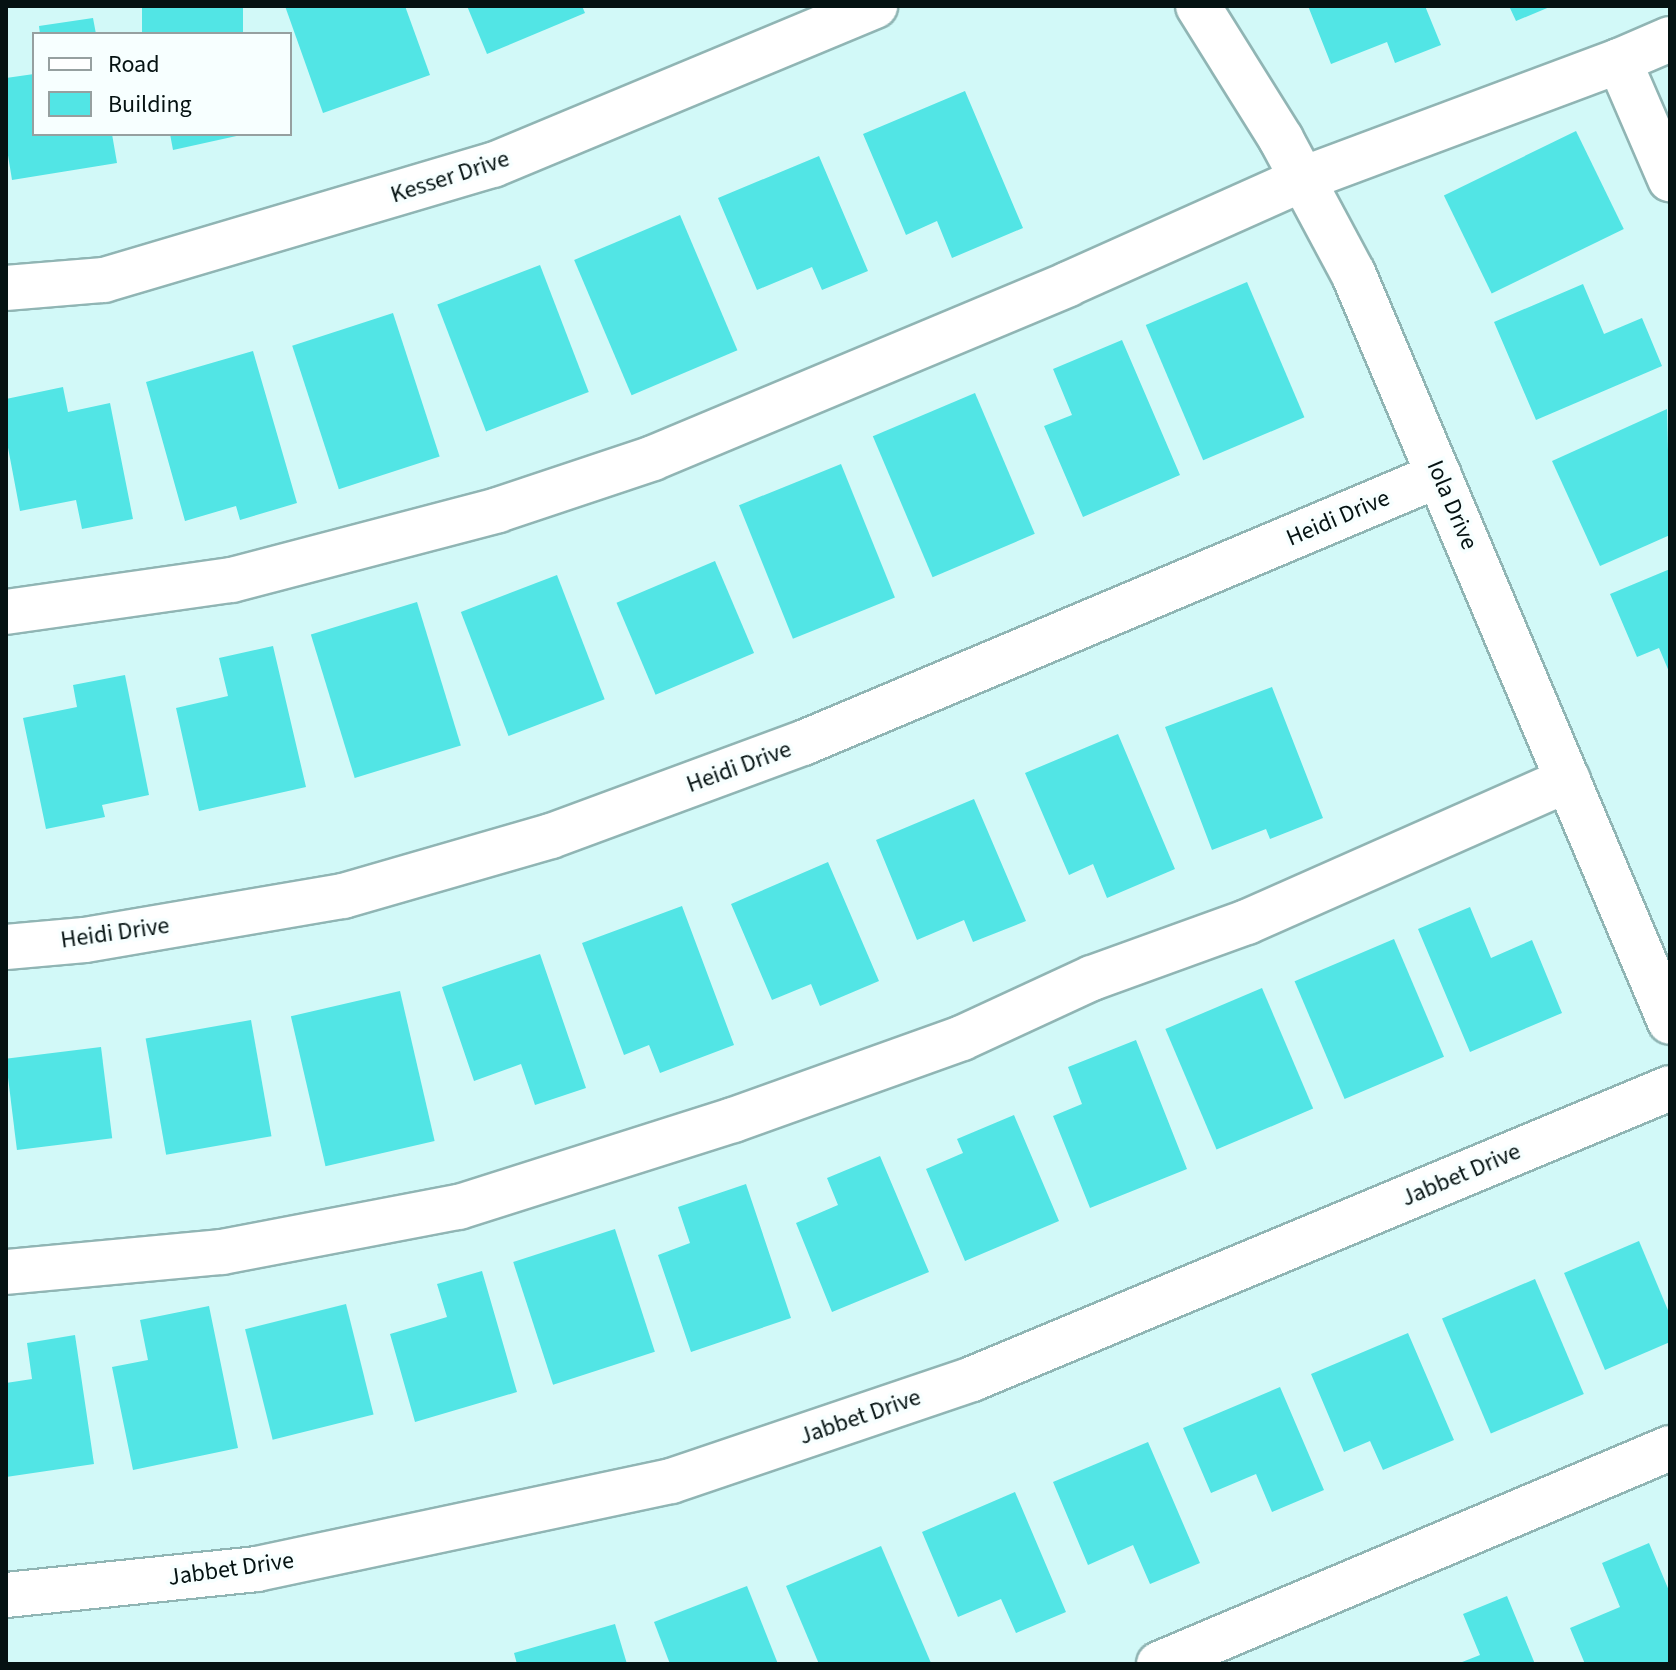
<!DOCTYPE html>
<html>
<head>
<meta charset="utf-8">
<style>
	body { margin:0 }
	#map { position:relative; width:1676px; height:1670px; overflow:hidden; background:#d2f9f8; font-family:"Source Sans 3",sans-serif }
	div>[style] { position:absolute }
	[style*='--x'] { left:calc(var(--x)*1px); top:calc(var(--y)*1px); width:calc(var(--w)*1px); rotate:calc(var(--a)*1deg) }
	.building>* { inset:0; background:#52e5e5; transform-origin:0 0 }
	.roads { filter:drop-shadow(2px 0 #90b5b4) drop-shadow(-2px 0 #90b5b4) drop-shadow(0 2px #90b5b4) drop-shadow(0 -2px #90b5b4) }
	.minor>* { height:44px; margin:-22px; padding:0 22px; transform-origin:22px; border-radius:22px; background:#fff }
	span { translate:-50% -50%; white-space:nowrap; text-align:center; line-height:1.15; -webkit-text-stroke:7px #f7ffff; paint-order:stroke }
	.street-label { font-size:24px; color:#051212 }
	.frame { position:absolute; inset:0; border:8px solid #051212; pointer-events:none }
	.legend { position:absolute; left:32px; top:32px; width:260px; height:104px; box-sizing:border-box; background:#f7ffff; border:2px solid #96a0a0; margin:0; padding:10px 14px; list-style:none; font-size:24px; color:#051212 }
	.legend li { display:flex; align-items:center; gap:16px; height:40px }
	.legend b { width:40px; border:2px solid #96a0a0 }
</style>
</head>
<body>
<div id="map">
	<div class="building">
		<i style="left:142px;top:6px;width:101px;height:29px"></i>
		<i style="clip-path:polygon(285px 6px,405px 6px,430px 75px,323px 113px)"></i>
		<i style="clip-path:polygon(467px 6px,582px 6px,585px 13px,487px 54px)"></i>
		<i style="clip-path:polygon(1308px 6px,1425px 6px,1441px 45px,1395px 63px,1387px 42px,1331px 64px)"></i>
		<i style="clip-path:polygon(1509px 6px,1552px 6px,1516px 21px)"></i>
		<i style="clip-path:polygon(93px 18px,96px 34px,40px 34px,39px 26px)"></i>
		<i style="clip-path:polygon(34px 74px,34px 134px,112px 134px,117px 163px,12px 180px,6px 143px,6px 78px)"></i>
		<i style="clip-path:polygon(965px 91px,1023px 228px,952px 258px,937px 221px,906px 235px,863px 134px)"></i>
		<i style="left:1576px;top:131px;width:109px;height:147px;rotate:64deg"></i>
		<i style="clip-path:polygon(170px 134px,241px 134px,241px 135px,173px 150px)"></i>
		<i style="clip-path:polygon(819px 156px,868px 271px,822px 290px,812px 267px,757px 290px,718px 198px)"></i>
		<i style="left:680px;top:215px;width:147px;height:115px;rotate:67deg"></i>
		<i style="left:540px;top:265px;width:136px;height:110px;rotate:69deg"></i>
		<i style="left:1247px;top:282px;width:147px;height:110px;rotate:67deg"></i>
		<i style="clip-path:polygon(1583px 284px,1604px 334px,1642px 318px,1662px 366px,1536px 420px,1494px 322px)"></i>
		<i style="left:393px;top:313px;width:151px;height:106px;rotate:72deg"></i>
		<i style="clip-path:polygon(1122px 340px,1180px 475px,1083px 517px,1044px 426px,1072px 415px,1053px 369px)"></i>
		<i style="clip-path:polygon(253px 351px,297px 503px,240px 520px,236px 506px,185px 521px,146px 382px)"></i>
		<i style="clip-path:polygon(63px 387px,68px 412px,110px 403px,133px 519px,82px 529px,76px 500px,20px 511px,6px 437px,6px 399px)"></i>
		<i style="left:975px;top:393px;width:153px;height:111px;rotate:67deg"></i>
		<i style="clip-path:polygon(1667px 409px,1670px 535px,1600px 566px,1552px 461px)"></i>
		<i style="left:841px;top:464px;width:144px;height:110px;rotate:68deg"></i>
		<i style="left:715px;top:561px;width:100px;height:107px;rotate:67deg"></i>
		<i style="clip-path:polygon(1670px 569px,1670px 674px,1659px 648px,1637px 657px,1610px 594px)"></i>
		<i style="left:557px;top:575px;width:133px;height:103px;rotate:69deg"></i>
		<i style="left:417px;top:602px;width:150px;height:111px;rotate:73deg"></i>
		<i style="clip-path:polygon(273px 646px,306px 787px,199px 811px,176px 708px,228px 696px,219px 658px)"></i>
		<i style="clip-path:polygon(125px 675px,149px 795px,102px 805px,105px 817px,46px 829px,23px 718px,77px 707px,73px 685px)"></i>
		<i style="clip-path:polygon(1272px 687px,1323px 818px,1270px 839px,1266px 829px,1212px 850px,1165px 727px)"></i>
		<i style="clip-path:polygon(1118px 734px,1175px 869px,1107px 898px,1093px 864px,1069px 875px,1025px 773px)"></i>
		<i style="clip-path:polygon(974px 799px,1026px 921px,973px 942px,964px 920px,917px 940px,876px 840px)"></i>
		<i style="clip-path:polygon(828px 862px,879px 981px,820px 1006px,811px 984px,772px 1000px,731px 904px)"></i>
		<i style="clip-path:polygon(682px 906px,734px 1045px,660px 1073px,649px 1045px,624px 1055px,582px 943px)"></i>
		<i style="clip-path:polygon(1470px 907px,1491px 958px,1532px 940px,1562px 1013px,1470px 1052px,1418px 929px)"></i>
		<i style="left:1394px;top:939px;width:128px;height:108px;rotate:67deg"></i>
		<i style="clip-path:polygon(540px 954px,586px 1088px,535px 1105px,521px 1064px,474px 1081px,442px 987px)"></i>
		<i style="left:1262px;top:988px;width:131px;height:105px;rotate:67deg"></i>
		<i style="left:400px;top:991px;width:154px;height:112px;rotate:77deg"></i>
		<i style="left:251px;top:1020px;width:118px;height:107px;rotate:80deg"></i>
		<i style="clip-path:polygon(1136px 1040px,1187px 1169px,1090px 1208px,1053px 1116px,1082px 1104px,1068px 1067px)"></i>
		<i style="left:101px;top:1047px;width:92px;height:96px;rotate:83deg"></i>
		<i style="clip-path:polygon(1014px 1115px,1059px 1221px,965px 1261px,926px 1169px,963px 1153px,957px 1139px)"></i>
		<i style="clip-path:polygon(880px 1156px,929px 1272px,832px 1312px,796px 1223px,838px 1205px,827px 1178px)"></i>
		<i style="clip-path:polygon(746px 1184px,791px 1318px,691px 1352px,658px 1255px,690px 1243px,678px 1207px)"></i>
		<i style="left:615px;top:1229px;width:129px;height:107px;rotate:72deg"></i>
		<i style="clip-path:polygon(1639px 1241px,1670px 1315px,1670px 1342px,1605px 1370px,1564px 1273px)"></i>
		<i style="clip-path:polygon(482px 1271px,517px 1392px,415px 1422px,390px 1334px,447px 1317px,437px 1284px)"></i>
		<i style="left:1535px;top:1279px;width:125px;height:101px;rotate:67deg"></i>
		<i style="left:346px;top:1304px;width:114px;height:104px;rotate:76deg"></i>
		<i style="clip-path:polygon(209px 1306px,238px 1448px,133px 1470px,112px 1367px,148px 1360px,140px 1320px)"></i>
		<i style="clip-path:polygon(1408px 1333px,1454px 1440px,1383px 1470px,1370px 1441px,1344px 1452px,1311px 1374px)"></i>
		<i style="clip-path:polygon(75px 1335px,94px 1464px,6px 1477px,6px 1383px,32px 1379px,27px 1343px)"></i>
		<i style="clip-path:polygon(1280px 1387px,1324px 1490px,1272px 1512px,1256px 1474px,1211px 1493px,1183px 1428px)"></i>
		<i style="clip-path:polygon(1148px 1442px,1200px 1563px,1150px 1584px,1133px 1545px,1088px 1565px,1053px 1482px)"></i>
		<i style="clip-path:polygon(1015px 1492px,1066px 1612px,1016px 1633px,1001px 1599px,958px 1617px,922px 1532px)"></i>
		<i style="clip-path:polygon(1649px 1543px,1670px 1593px,1670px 1664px,1585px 1664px,1570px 1628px,1620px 1607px,1602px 1563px)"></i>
		<i style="clip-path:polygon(881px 1546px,931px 1663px,819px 1664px,786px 1586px)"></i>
		<i style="clip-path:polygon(747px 1586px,778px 1664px,670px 1664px,654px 1622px)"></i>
		<i style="clip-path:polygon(1507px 1596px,1535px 1664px,1457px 1664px,1480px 1655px,1463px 1614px)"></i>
		<i style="clip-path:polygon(615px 1624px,627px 1664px,517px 1664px,514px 1653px)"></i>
	</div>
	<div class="roads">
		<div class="minor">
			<i style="--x:1198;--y:6;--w:157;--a:58"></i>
			<i style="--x:1281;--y:139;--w:152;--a:61.8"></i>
			<i style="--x:1353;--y:273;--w:813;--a:67.06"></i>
			<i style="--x:1670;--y:39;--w:56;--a:156.7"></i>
			<i style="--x:1619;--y:61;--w:129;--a:66.6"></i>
			<i style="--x:6;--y:288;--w:98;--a:-4.7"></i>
			<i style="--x:104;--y:280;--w:406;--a:-16.5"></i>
			<i style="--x:493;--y:165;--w:414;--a:-22.6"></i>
			<i style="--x:6;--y:612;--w:228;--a:-8.1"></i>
			<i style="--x:232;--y:580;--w:275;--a:-14.7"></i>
			<i style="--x:498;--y:510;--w:163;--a:-18.5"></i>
			<i style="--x:653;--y:458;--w:450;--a:-22.7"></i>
			<i style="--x:1068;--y:284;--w:257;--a:-24.1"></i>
			<i style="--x:1303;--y:179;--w:337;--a:-20.5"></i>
			<i style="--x:6;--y:947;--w:79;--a:-5.1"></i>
			<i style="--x:85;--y:940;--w:262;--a:-9.7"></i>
			<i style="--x:343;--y:896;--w:216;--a:-16.1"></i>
			<i style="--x:551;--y:836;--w:269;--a:-20.3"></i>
			<i style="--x:803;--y:743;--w:690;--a:-22.85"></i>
			<i style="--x:6;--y:1272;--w:217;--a:-5.3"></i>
			<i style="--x:222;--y:1252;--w:241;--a:-10.8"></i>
			<i style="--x:459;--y:1207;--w:287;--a:-17.6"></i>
			<i style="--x:733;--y:1120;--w:243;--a:-19.7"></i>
			<i style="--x:962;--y:1038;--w:143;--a:-24.8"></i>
			<i style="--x:1092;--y:978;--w:165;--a:-19.9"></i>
			<i style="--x:1247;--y:922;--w:351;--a:-23.9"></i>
			<i style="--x:6;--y:1595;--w:252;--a:-5.9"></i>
			<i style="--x:257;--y:1569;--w:423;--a:-12"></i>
			<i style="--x:671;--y:1481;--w:318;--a:-18.7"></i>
			<i style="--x:972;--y:1379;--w:756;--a:-22.63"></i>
			<i style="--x:1159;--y:1664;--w:555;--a:-22.91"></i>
		</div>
	</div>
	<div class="street-label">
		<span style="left:450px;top:177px;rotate:-18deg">Kesser Drive</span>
		<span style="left:1452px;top:505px;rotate:67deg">Iola Drive</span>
		<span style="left:1338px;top:518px;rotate:-23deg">Heidi Drive</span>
		<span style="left:739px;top:767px;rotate:-20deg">Heidi Drive</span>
		<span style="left:115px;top:933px;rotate:-8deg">Heidi Drive</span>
		<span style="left:1461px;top:1175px;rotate:-23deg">Jabbet Drive</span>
		<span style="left:860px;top:1417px;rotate:-19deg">Jabbet Drive</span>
		<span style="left:231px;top:1569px;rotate:-8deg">Jabbet Drive</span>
	</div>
	<div class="frame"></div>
	<ul class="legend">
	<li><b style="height:10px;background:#fff"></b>Road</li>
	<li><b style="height:22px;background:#52e5e5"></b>Building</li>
	</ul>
</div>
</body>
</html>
